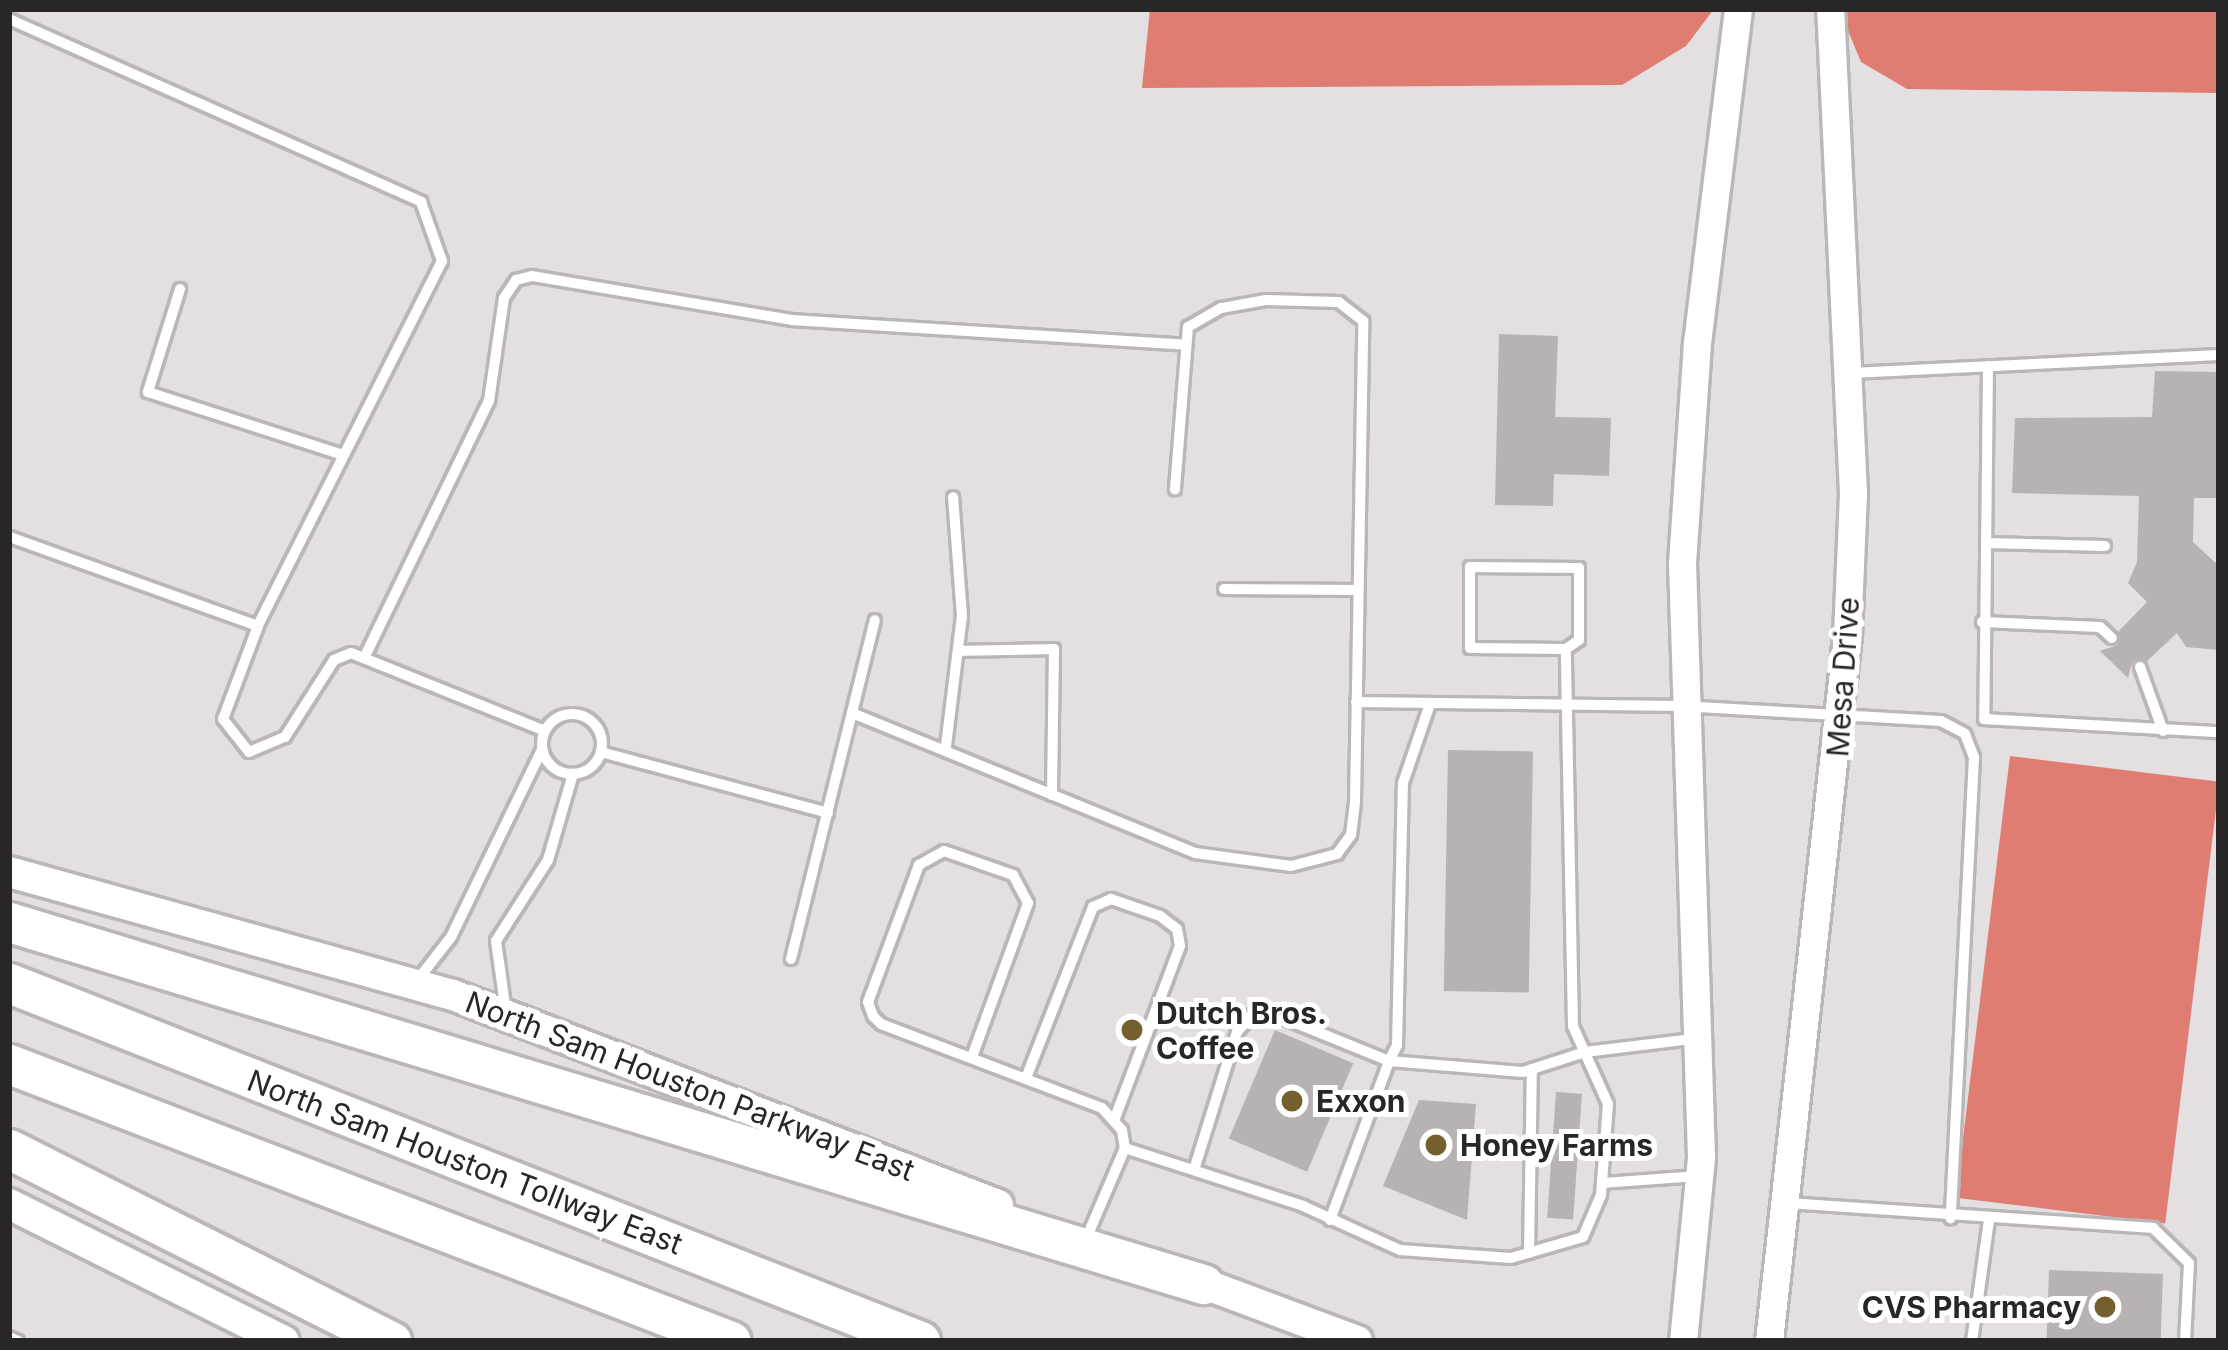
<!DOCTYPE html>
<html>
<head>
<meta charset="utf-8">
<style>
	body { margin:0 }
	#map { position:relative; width:2228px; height:1350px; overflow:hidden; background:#e4dfe1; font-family:Inter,sans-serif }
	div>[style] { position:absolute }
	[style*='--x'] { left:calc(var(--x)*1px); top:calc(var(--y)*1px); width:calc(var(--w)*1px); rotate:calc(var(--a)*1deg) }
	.forest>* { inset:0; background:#df7d72; transform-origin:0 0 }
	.building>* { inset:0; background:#b8b2b3; transform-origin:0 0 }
	.roads { filter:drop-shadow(3px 0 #bbb6b8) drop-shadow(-3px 0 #bbb6b8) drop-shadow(0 3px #bbb6b8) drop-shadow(0 -3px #bbb6b8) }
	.service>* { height:10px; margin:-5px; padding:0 5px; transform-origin:5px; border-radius:5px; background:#fff }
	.service>.ring { margin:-5px; padding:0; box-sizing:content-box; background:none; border:10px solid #fff; border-radius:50% }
	.tertiary>* { height:27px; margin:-13.5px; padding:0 13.5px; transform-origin:13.5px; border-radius:13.5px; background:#fff }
	.secondary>* { height:30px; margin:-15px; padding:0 15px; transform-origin:15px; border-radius:15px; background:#fff }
	.motorway>* { height:39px; margin:-19.5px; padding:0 19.5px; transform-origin:19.5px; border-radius:19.5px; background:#fff }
	.dots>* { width:33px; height:33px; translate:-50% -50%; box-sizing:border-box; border:6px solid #fff; border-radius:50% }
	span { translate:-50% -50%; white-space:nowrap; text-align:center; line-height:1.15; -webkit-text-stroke:10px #fff; paint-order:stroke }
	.street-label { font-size:30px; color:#282627 }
	.poi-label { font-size:30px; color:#282627; font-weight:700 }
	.left { translate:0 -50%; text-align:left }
	.right { translate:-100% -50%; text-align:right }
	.frame { position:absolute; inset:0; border:12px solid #282627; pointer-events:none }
</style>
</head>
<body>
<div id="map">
	<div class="forest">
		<i style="clip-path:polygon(1150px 9px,1714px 9px,1686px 46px,1622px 85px,1142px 88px)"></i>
		<i style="clip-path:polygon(1839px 9px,2219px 9px,2219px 93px,1907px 89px,1861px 62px)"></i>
		<i style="left:2010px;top:756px;width:211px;height:445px;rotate:7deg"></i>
	</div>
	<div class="building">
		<i style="clip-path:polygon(1499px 334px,1558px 336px,1555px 417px,1611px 418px,1609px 476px,1554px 474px,1553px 506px,1495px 505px)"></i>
		<i style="clip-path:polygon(2155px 371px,2219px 372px,2219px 498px,2194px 498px,2193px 542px,2219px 566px,2219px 650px,2186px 647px,2177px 633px,2147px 661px,2133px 660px,2128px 678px,2100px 651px,2118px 645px,2119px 631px,2147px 602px,2128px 583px,2137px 562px,2139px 496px,2012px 493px,2015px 418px,2152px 417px)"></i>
		<i style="left:1448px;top:750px;width:85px;height:241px;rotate:1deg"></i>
		<i style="left:1275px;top:1030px;width:85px;height:118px;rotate:23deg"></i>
		<i style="left:1556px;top:1092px;width:26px;height:126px;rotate:4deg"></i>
		<i style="clip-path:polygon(1419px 1100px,1476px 1104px,1467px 1220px,1383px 1186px)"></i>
		<i style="left:2049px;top:1270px;width:114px;height:71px;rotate:2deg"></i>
	</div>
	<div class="roads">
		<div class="service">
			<i style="--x:9;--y:19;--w:451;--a:23.9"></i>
			<i style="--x:421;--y:202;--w:63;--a:70.4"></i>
			<i style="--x:442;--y:261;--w:409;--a:116.8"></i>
			<i style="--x:258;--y:626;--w:264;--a:-160.3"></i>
			<i style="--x:180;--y:289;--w:108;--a:107.3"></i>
			<i style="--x:148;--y:392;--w:205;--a:17.9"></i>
			<i style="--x:1988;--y:366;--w:353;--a:90.6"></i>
			<i style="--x:1984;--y:719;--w:235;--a:3.2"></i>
			<i style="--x:1851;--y:373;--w:368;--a:-2.8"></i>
			<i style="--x:1986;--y:543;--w:119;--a:1.4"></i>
			<i style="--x:1224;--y:589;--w:134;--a:0.4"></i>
			<i style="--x:1982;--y:622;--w:118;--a:2.4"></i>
			<i style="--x:2100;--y:627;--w:16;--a:43"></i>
			<i style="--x:258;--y:626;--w:99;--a:110.6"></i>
			<i style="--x:223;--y:719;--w:42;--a:51.8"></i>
			<i style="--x:249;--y:752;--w:39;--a:-23"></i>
			<i style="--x:285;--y:737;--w:91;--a:-57.5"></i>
			<i style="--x:334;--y:660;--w:18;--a:-22"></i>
			<i style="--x:351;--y:653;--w:209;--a:21.9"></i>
			<i style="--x:959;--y:651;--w:95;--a:-1.2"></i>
			<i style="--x:1054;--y:649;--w:146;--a:90.8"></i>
			<i style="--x:366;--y:654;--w:281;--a:-64.1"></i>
			<i style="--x:489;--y:401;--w:104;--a:-81.7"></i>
			<i style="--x:504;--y:298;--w:22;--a:-56"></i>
			<i style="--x:516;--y:280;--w:16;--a:-14"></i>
			<i style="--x:532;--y:276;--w:264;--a:9.6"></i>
			<i style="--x:792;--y:320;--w:394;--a:3.6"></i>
			<i style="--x:2140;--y:667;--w:68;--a:70.2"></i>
			<i style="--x:1356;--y:702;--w:325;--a:0.7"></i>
			<i style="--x:1681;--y:706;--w:260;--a:3.3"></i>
			<i style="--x:1941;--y:721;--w:27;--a:28"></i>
			<i style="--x:1965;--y:734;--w:25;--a:69"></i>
			<i style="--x:1974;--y:757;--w:462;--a:92.9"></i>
			<i style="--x:852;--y:713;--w:370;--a:22.2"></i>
			<i style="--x:1195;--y:853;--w:97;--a:7.7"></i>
			<i style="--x:1291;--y:866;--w:48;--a:-14.6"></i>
			<i style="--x:1337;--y:854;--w:24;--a:-54"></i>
			<i style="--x:1351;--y:835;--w:34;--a:-83"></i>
			<i style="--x:1355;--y:801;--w:480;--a:-89"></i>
			<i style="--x:1363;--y:321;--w:31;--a:-142"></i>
			<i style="--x:1339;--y:302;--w:73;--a:-178.4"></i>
			<i style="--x:1266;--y:300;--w:46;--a:169.9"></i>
			<i style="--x:1221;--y:308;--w:38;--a:150"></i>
			<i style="--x:1188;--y:327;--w:163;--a:94.6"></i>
			<i class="ring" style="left:542px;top:714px;width:50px;height:50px"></i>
			<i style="--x:946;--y:746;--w:131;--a:-83"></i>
			<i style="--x:962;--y:616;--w:119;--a:-94.3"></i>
			<i style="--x:601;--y:752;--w:235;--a:15"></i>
			<i style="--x:791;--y:959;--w:349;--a:-76.1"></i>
			<i style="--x:416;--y:982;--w:57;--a:-52.1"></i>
			<i style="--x:451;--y:937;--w:208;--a:-64.1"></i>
			<i style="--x:506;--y:1012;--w:72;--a:-98"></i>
			<i style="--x:496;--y:941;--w:96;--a:-57.3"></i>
			<i style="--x:548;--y:860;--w:90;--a:-73.8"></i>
			<i style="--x:972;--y:1057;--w:164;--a:-70"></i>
			<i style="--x:1028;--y:903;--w:32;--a:-118"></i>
			<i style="--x:1013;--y:875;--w:73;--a:-160.8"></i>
			<i style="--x:944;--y:851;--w:29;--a:151"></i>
			<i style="--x:919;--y:865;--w:146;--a:110.4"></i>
			<i style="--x:868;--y:1002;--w:15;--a:70"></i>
			<i style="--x:873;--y:1016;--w:11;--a:45"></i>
			<i style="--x:881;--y:1024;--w:236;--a:20.8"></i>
			<i style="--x:1102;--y:1108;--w:30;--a:48"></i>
			<i style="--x:1122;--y:1130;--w:18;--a:81"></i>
			<i style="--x:1026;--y:1078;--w:184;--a:-68.6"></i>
			<i style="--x:1093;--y:907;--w:20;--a:-24"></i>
			<i style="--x:1111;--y:899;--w:52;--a:19.1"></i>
			<i style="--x:1160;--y:916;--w:21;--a:37"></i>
			<i style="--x:1177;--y:929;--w:17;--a:80"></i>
			<i style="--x:1180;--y:946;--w:184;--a:110.7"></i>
			<i style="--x:1194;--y:1170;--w:145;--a:-72.7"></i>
			<i style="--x:1237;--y:1032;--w:23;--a:-49"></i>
			<i style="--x:1252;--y:1015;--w:19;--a:-6"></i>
			<i style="--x:1271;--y:1013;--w:127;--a:22.1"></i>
			<i style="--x:1389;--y:1061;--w:18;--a:-63"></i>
			<i style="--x:1397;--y:1045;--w:262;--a:-88.7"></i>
			<i style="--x:1403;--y:783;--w:83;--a:-71.1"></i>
			<i style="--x:1602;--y:1183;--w:95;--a:-4.2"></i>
			<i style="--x:1789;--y:1203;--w:365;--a:3.9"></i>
			<i style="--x:2153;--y:1228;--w:50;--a:44.2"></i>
			<i style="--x:2189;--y:1263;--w:78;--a:92.9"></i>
			<i style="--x:1330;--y:1220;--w:170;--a:-69.6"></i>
			<i style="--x:1389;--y:1061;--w:134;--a:4.7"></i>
			<i style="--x:1523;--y:1072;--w:65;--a:-17.9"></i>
			<i style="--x:1585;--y:1052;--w:109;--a:-6.9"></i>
			<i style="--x:1086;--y:1239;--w:99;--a:-66.8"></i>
			<i style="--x:1125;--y:1148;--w:187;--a:18"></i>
			<i style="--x:1303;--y:1206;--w:107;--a:24.4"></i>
			<i style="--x:1400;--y:1250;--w:111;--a:4.1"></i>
			<i style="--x:1511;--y:1258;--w:75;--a:-16.3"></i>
			<i style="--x:1583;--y:1237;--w:46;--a:-66.8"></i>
			<i style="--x:1601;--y:1195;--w:91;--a:-85.6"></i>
			<i style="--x:1608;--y:1104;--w:85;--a:-114.2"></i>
			<i style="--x:1573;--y:1026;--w:377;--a:-91.1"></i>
			<i style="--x:1566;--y:649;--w:16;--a:-35"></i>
			<i style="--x:1579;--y:640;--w:72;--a:-90"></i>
			<i style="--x:1579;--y:568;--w:109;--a:-179.5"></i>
			<i style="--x:1470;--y:567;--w:81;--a:90"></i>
			<i style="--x:1470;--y:648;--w:96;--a:0.6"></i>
			<i style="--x:1529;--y:1253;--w:184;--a:-89.1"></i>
			<i style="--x:9;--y:1337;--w:10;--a:24"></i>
			<i style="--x:1972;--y:1341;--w:122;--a:-82"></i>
		</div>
		<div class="tertiary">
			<i style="--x:1683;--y:1341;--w:185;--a:-84.4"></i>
			<i style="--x:1701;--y:1157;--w:594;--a:-91.83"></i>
			<i style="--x:1682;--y:563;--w:221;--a:-86.1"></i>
			<i style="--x:1697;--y:343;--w:337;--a:-83"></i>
			<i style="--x:1769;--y:1341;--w:709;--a:-83.69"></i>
			<i style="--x:1847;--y:636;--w:143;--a:-87.6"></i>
			<i style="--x:1853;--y:493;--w:485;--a:-92.7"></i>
		</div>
		<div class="secondary">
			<i style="--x:9;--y:872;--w:461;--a:15.5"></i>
			<i style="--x:453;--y:995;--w:584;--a:21.07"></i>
			<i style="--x:9;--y:1204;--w:307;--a:26.5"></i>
			<i style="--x:1183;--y:1276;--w:186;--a:20.5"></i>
		</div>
		<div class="motorway">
			<i style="--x:9;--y:922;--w:1248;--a:16.87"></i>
			<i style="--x:9;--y:983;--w:979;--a:21.45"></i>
			<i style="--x:9;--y:1064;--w:773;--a:20.99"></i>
			<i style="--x:9;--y:1149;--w:428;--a:26.7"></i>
		</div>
	</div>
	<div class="dots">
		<i style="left:1132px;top:1030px;background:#745f2e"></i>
		<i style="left:1292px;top:1101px;background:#745f2e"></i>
		<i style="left:1436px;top:1145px;background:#745f2e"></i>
		<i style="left:2105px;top:1307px;background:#745f2e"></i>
	</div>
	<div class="street-label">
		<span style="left:1843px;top:677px;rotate:-86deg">Mesa Drive</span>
		<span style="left:690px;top:1086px;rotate:21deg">North Sam Houston Parkway East</span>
		<span style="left:465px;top:1162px;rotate:21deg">North Sam Houston Tollway East</span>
	</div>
	<div class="poi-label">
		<span class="left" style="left:1156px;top:1030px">Dutch Bros.<br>Coffee</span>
		<span class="left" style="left:1316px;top:1101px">Exxon</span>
		<span class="left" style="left:1460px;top:1145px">Honey Farms</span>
		<span class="right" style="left:2081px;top:1307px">CVS Pharmacy</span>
	</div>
	<div class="frame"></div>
</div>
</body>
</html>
